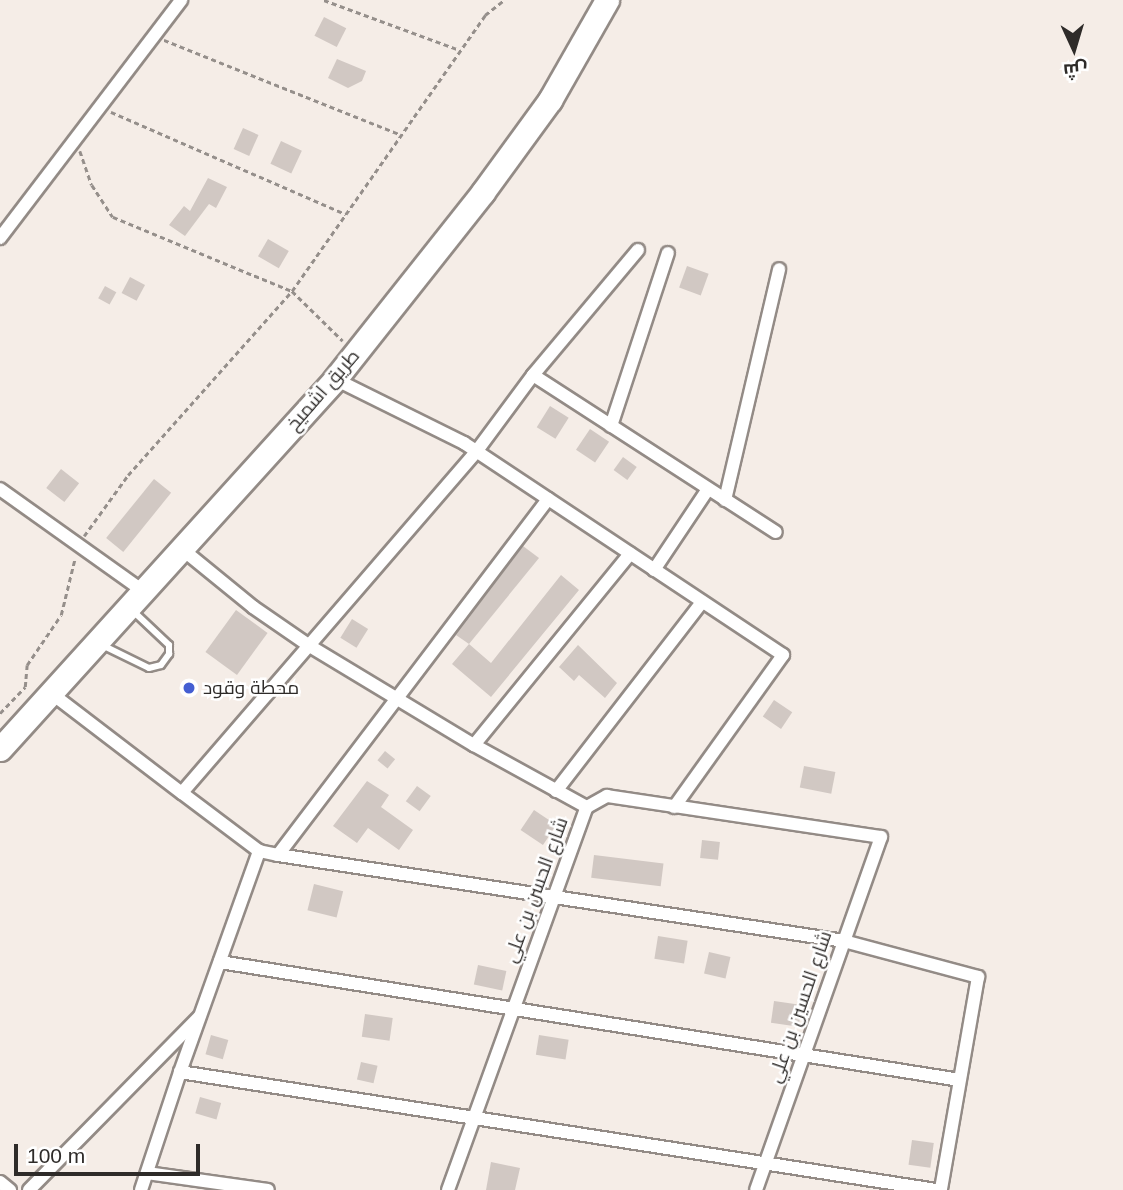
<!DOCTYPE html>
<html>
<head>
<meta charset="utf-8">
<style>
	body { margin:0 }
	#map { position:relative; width:1123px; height:1190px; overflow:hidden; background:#f5ede7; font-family:Arial,Cairo,sans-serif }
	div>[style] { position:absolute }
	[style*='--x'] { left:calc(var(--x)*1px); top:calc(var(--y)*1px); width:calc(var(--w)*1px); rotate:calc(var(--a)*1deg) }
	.building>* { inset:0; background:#d1c8c3; transform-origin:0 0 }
	.path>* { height:2.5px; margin-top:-1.25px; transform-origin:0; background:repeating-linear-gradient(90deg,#958f8b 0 5px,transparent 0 8.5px) }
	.roads { filter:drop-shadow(2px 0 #938b86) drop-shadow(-2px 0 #938b86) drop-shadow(0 2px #938b86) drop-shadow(0 -2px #938b86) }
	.lane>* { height:6px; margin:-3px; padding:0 3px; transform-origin:3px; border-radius:3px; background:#fff }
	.street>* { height:12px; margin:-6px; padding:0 6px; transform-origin:6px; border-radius:6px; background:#fff }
	.highway>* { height:23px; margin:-11.5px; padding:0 11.5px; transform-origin:11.5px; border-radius:11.5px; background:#fff }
	.dots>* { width:19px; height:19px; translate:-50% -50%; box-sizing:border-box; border:4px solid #fff; border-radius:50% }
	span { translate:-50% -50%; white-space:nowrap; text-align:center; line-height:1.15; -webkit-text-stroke:5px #fff; paint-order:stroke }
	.street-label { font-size:19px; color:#2e2b29 }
	.poi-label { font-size:19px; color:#2e2b29 }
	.left { translate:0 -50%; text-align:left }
	.north { position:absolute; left:1039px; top:14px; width:70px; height:70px; -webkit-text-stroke:5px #fff; paint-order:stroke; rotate:176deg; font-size:19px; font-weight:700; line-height:28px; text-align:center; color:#2e2b29 }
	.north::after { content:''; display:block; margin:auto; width:24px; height:32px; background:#2e2b29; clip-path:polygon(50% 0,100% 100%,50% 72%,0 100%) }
	.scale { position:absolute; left:14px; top:1144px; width:186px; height:32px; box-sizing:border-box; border:4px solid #2e2b29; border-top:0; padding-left:9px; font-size:21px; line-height:24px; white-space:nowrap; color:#2e2b29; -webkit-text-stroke:5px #fff; paint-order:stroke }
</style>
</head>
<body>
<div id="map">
	<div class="building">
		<i style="left:324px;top:17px;width:25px;height:21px;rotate:27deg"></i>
		<i style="clip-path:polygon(337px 59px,366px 71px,362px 81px,348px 88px,328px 78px)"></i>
		<i style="left:243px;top:128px;width:17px;height:23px;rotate:24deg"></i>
		<i style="left:281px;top:141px;width:23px;height:25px;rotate:25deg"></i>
		<i style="clip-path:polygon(208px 178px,227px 187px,216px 208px,209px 204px,185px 236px,169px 225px,184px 206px,190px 211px)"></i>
		<i style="left:268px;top:239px;width:24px;height:20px;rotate:30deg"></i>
		<i style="left:687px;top:266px;width:23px;height:23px;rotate:20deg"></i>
		<i style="left:130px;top:277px;width:17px;height:18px;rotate:28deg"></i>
		<i style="left:105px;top:286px;width:13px;height:14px;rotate:29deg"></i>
		<i style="left:550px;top:406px;width:22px;height:25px;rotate:32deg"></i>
		<i style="left:590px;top:429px;width:23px;height:25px;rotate:34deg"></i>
		<i style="left:623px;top:457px;width:17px;height:16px;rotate:36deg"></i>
		<i style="left:61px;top:469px;width:23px;height:24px;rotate:38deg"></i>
		<i style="left:154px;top:479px;width:22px;height:76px;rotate:39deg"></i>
		<i style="clip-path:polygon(523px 546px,539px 558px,469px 644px,456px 635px)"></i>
		<i style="clip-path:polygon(561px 575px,579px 590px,491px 697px,452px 664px,469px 644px,491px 663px)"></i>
		<i style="left:236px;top:610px;width:39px;height:52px;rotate:36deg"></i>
		<i style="left:352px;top:619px;width:19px;height:22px;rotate:32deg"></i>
		<i style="clip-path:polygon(578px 645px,617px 683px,605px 698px,579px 675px,574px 681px,559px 667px)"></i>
		<i style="left:774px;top:700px;width:22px;height:20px;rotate:34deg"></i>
		<i style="left:385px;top:751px;width:13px;height:12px;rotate:39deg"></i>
		<i style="left:804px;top:766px;width:32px;height:22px;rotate:11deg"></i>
		<i style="clip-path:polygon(367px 781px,389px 795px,381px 807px,413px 830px,399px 850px,368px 828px,357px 843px,333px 826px)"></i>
		<i style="left:417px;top:786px;width:17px;height:19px;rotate:36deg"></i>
		<i style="left:534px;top:810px;width:27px;height:24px;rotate:34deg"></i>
		<i style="left:702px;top:840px;width:18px;height:18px;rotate:6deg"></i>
		<i style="left:594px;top:855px;width:70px;height:23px;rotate:7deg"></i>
		<i style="left:314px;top:884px;width:30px;height:27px;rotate:14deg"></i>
		<i style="left:658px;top:936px;width:30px;height:23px;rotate:9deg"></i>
		<i style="left:709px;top:952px;width:22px;height:22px;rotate:13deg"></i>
		<i style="left:478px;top:965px;width:29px;height:20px;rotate:12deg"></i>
		<i style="left:774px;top:1001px;width:28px;height:22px;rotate:8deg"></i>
		<i style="left:365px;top:1014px;width:28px;height:23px;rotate:8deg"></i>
		<i style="left:211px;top:1035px;width:18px;height:20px;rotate:16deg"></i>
		<i style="left:539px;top:1035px;width:30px;height:20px;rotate:9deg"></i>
		<i style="left:361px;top:1062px;width:17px;height:18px;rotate:13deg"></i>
		<i style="left:200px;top:1097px;width:22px;height:17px;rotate:16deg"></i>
		<i style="left:912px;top:1140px;width:22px;height:25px;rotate:8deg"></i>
		<i style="clip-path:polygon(491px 1162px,520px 1168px,515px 1190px,486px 1190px)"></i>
	</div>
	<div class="path">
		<i style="--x:324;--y:0;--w:145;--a:20.2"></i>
		<i style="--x:164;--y:40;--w:255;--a:21.8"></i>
		<i style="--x:111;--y:112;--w:256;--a:23.5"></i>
		<i style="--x:80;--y:151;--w:36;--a:71"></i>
		<i style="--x:92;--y:185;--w:38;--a:57"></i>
		<i style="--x:113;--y:217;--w:194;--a:22.5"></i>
		<i style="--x:292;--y:291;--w:71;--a:44.4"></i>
		<i style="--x:84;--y:536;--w:75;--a:-54.2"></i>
		<i style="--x:128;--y:475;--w:246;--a:-48.3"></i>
		<i style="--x:292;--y:291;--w:337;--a:-55"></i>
		<i style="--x:485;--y:15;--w:24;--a:-38"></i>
		<i style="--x:0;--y:713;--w:36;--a:-46"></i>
		<i style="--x:25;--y:687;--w:22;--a:-85"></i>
		<i style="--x:27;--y:665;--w:60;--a:-55.8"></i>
		<i style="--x:61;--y:615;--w:59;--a:-76.2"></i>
	</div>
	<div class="roads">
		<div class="lane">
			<i style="--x:102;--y:645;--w:52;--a:26.1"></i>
			<i style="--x:149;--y:668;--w:12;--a:-14"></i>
			<i style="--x:161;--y:665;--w:14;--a:-54"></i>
			<i style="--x:169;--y:654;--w:9;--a:-90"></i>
			<i style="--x:169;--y:645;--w:51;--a:-136.6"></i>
		</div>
		<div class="street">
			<i style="--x:0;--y:238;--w:299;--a:-52.7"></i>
			<i style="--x:638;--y:250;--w:163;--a:130"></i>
			<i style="--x:533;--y:375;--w:96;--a:126.5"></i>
			<i style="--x:476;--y:452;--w:450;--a:130.8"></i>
			<i style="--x:182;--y:793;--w:96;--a:37"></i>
			<i style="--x:259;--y:851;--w:19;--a:12"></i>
			<i style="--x:278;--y:855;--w:572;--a:8.64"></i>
			<i style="--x:844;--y:941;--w:139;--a:15"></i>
			<i style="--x:978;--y:977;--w:216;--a:99.9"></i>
			<i style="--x:533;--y:375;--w:289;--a:32.9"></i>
			<i style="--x:335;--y:379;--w:144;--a:26.4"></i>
			<i style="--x:464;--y:443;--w:383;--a:33.6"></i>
			<i style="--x:783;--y:655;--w:187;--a:125.6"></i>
			<i style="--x:611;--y:426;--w:182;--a:-71.8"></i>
			<i style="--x:0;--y:489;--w:176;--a:35.5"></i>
			<i style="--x:725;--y:500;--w:237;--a:-76.8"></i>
			<i style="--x:182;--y:549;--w:92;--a:39.2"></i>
			<i style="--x:253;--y:607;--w:67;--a:34.6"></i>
			<i style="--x:308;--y:645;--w:194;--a:31.1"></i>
			<i style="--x:474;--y:745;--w:129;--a:28.8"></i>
			<i style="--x:654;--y:570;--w:97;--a:-56.3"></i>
			<i style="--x:51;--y:693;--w:165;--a:37.4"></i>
			<i style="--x:474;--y:745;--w:247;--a:-50.8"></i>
			<i style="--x:556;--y:791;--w:239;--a:-52.3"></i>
			<i style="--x:278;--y:855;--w:447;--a:-52.8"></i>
			<i style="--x:220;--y:962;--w:749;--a:9.06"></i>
			<i style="--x:180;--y:1072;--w:235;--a:-70.3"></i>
			<i style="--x:147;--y:1173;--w:122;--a:8"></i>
			<i style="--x:0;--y:1182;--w:13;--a:39"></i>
			<i style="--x:29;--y:1190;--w:243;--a:-45.5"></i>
			<i style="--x:141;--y:1190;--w:124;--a:-71.7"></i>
			<i style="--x:180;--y:1072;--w:765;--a:8.87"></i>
			<i style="--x:448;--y:1190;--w:407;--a:-70.1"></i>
			<i style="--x:587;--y:807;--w:23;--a:-29"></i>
			<i style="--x:607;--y:796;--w:277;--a:8.5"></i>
			<i style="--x:881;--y:837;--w:374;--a:109.5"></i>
		</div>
		<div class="highway">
			<i style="--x:0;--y:749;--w:499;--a:-47.8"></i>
			<i style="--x:335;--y:379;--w:238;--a:-51.6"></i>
			<i style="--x:483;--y:192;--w:114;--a:-53.9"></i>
			<i style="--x:550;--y:100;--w:115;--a:-60.3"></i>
		</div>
	</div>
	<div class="dots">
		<i style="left:189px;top:688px;background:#445ed2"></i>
	</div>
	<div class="street-label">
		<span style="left:323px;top:390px;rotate:-49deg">طريق اشميخ</span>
		<span style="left:536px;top:890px;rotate:-70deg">شارع الحسن بن علي</span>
		<span style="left:800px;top:1007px;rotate:-71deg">شارع الحسين بن علي</span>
	</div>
	<div class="poi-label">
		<span class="left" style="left:203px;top:688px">محطة وقود</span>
	</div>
	<div class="north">ش</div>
	<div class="scale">100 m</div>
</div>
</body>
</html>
